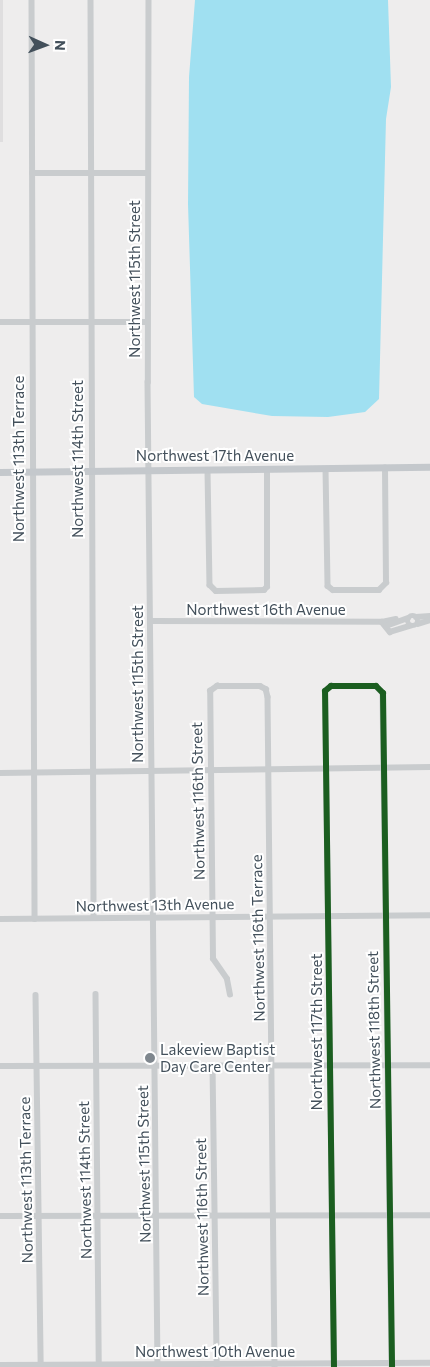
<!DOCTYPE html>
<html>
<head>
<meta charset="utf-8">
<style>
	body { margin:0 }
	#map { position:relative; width:430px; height:1367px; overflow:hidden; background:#eeeded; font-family:Commissioner,sans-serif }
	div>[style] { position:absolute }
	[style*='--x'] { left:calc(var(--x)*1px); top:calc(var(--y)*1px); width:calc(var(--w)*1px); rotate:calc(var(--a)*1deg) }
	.education>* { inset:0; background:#dfdedf; transform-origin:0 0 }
	.water>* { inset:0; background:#a0e0f1 }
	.minor>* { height:5.5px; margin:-2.75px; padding:0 2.75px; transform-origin:2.75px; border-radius:2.75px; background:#c9ccce }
	.minor>.ring { margin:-2.75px; padding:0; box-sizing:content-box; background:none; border:5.5px solid #c9ccce; border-radius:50% }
	.major>* { height:7px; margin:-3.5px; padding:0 3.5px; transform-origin:3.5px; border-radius:3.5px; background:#c4c8cc }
	.cycleway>* { height:6px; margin:-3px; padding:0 3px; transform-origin:3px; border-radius:3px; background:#1b5e20 }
	.dots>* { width:14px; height:14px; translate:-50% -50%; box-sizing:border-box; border:2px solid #fff; border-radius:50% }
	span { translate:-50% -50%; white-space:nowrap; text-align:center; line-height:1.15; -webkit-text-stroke:4px #fff; paint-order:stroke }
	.street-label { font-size:15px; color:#43505b }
	.poi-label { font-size:15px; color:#43505b }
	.left { translate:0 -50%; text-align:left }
	.north { position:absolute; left:20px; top:20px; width:50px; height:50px; -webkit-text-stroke:4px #fff; paint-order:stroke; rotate:92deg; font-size:14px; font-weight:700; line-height:20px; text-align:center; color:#43505b }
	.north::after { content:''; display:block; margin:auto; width:18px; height:22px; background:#43505b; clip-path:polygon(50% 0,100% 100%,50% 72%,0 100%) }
</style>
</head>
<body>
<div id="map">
	<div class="education">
		<i style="left:0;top:0;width:3px;height:142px"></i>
	</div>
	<div class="water">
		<i style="clip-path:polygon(195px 0,388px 0,391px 87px,386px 119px,379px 399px,365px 412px,328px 417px,272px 416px,202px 404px,194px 397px,188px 204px,189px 77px)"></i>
	</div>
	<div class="minor">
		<i style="--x:32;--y:0;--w:919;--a:89.81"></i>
		<i style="--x:91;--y:0;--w:918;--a:89.81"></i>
		<i style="--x:149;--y:0;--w:382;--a:90.1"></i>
		<i style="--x:148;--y:382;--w:985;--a:89.42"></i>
		<i style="--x:32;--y:173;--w:116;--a:0"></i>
		<i style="--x:0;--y:322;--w:147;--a:0"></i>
		<i style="--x:326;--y:469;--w:117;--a:89"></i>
		<i style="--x:328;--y:586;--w:6;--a:39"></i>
		<i style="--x:333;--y:590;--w:46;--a:0"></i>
		<i style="--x:379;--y:590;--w:10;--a:-45"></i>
		<i style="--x:386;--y:583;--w:115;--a:-90.5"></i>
		<i style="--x:208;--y:471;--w:114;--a:89"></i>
		<i style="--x:210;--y:585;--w:8;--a:45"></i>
		<i style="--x:216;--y:591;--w:48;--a:-1.2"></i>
		<i style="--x:264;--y:590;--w:4;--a:-45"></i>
		<i style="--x:267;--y:587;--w:117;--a:-90"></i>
		<i class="ring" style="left:407.5px;top:615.5px;width:5.5px;height:5.5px"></i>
		<i style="--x:416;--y:617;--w:14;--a:-4"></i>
		<i style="--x:150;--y:621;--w:232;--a:0.2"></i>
		<i style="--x:382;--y:622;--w:13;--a:51"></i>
		<i style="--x:390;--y:632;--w:21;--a:-17"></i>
		<i style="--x:382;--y:622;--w:14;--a:-12"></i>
		<i style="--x:418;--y:624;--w:13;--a:-18"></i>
		<i style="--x:386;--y:626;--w:23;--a:-20"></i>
		<i style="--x:0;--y:773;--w:430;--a:-0.8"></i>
		<i style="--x:0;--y:919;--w:430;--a:-0.5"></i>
		<i style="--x:96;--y:994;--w:371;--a:89.5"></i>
		<i style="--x:36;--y:995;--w:370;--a:89.2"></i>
		<i style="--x:230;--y:995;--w:16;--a:-101"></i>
		<i style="--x:227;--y:979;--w:24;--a:-125"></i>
		<i style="--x:213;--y:959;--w:268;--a:-90.6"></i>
		<i style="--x:210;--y:691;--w:9;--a:-36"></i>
		<i style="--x:217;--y:686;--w:43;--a:0"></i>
		<i style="--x:260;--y:686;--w:7;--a:27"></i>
		<i style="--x:266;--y:689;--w:8;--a:76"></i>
		<i style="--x:268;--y:697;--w:670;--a:89.4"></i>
		<i style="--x:0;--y:1066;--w:430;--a:-0.1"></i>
		<i style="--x:213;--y:1066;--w:301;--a:89.2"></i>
		<i style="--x:0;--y:1216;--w:430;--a:-0.1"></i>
		<i style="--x:0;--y:1365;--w:430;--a:-0.3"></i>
		<i style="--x:334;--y:1367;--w:676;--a:-90.76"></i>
		<i style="--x:325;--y:691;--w:8;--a:-40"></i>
		<i style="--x:331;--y:686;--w:45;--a:0"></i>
		<i style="--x:376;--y:686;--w:10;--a:45"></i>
		<i style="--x:383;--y:693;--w:674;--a:89.23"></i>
	</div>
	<div class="major">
		<i style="--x:0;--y:472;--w:430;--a:-0.7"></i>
	</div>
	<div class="cycleway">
		<i style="--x:334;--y:1367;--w:676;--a:-90.76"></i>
		<i style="--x:325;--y:691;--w:8;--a:-40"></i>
		<i style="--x:331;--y:686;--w:45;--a:0"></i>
		<i style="--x:376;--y:686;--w:10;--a:45"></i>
		<i style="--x:383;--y:693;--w:674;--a:89.23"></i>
	</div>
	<div class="dots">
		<i style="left:150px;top:1058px;background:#7f878e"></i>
	</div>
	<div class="street-label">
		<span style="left:135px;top:279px;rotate:-90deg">Northwest 115th Street</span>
		<span style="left:215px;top:456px">Northwest 17th Avenue</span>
		<span style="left:19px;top:459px;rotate:-90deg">Northwest 113th Terrace</span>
		<span style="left:78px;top:459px;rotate:-90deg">Northwest 114th Street</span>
		<span style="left:266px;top:610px">Northwest 16th Avenue</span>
		<span style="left:138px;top:684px;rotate:-90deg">Northwest 115th Street</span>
		<span style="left:198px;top:801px;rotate:-91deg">Northwest 116th Street</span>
		<span style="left:155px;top:905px;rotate:-1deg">Northwest 13th Avenue</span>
		<span style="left:258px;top:938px;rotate:-91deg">Northwest 116th Terrace</span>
		<span style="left:374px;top:1030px;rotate:-91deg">Northwest 118th Street</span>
		<span style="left:317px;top:1032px;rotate:-90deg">Northwest 117th Street</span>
		<span style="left:144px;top:1164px;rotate:-91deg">Northwest 115th Street</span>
		<span style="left:26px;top:1180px;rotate:-91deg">Northwest 113th Terrace</span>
		<span style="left:85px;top:1180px;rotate:-91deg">Northwest 114th Street</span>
		<span style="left:202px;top:1217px;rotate:-91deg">Northwest 116th Street</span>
		<span style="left:215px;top:1352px">Northwest 10th Avenue</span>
	</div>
	<div class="poi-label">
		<span class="left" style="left:160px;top:1058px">Lakeview Baptist<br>Day Care Center</span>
	</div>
	<div class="north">N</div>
</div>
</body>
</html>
